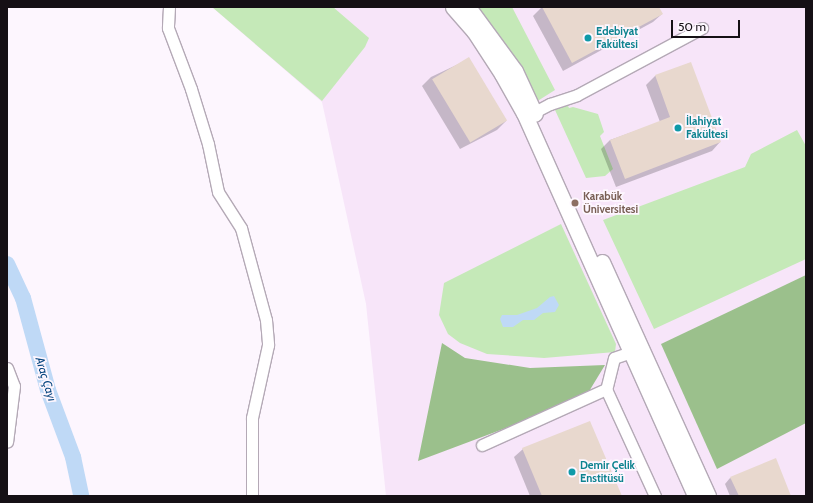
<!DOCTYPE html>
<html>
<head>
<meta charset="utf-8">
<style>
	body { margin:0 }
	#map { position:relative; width:813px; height:503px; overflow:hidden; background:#fdf6fe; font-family:Cabin,sans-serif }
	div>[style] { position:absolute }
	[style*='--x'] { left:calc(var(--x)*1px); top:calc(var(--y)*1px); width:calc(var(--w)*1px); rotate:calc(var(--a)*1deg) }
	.built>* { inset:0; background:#f7e5f9 }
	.green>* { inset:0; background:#c5e9b8 }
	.forest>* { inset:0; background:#9bc08c }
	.water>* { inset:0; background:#bfd9f6 }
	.shadow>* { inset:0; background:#0003 }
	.river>* { height:16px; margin:-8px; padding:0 8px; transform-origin:8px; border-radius:8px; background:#bfd9f6 }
	.building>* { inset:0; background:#e8d8ce; transform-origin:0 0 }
	.roads { filter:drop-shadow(1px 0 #b4a9b6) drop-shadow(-1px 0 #b4a9b6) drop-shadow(0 1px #b4a9b6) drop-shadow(0 -1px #b4a9b6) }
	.street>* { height:11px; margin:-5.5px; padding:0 5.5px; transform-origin:5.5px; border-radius:5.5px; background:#fff }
	.secondary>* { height:15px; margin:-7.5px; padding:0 7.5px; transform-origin:7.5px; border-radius:7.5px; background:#fff }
	.dots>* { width:11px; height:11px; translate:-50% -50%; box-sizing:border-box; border:2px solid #fdf6fe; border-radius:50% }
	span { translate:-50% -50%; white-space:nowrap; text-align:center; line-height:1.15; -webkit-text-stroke:3.5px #fdf6fe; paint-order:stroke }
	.culture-label { font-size:11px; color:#0d838f; font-weight:700 }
	.left { translate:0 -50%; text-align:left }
	.education-label { font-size:11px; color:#785e54; font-weight:700 }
	.water-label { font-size:12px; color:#094880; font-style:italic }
	.frame { position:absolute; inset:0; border:8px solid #151015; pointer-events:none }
	.scale { position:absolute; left:671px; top:20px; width:69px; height:18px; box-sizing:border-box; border:2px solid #151015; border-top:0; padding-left:5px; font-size:12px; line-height:14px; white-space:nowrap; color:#151015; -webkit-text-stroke:3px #fdf6fe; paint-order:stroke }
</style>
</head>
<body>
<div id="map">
	<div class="built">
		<i style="clip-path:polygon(212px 7px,806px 7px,806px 496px,386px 496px,366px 304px,322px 102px)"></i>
	</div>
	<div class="green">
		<i style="clip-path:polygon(212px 7px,333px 7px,369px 38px,365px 47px,322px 101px)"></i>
		<i style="clip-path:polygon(477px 7px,512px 7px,555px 90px,536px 102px,520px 66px)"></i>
		<i style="clip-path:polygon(567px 104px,569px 108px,573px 107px,598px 114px,604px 132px,600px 136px,613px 169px,605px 176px,586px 178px,555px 110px)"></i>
		<i style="clip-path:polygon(797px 130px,806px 146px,806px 259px,654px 329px,603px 220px,745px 167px,751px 154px)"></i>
		<i style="clip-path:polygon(561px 224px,616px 344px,615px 352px,544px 358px,487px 354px,460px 343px,448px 334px,439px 315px,444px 283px)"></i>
	</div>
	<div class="forest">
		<i style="clip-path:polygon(806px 275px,806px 423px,717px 469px,661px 344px)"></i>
		<i style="clip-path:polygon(442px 343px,465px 358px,530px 368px,605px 365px,588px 393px,522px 422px,418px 461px)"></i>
	</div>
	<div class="water">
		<i style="clip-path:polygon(554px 296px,559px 305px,555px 312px,543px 313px,534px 320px,523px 320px,513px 327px,503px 327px,500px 319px,502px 315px,517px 315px,537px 308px,550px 297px)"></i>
	</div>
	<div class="shadow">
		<i style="clip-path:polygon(542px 7px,658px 7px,662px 14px,653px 22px,563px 71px,533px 16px)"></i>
		<i style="clip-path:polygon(469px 59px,506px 121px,497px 130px,460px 149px,422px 86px,431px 77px)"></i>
		<i style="clip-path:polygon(690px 63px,720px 142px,712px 151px,616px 187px,601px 149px,610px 140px,660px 122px,646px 85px,655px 76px)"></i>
		<i style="clip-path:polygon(523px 449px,621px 496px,530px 496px,514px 457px)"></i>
		<i style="clip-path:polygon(730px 478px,790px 496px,730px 496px,725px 484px)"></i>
	</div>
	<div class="river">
		<i style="--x:7;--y:264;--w:38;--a:65"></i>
		<i style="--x:23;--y:298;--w:95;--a:74.8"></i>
		<i style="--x:48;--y:390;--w:72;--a:69.5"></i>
		<i style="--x:73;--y:457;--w:40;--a:78"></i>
	</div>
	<div class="building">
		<i style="clip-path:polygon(542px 7px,659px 7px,663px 14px,572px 63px)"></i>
		<i style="left:469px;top:57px;width:74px;height:43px;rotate:59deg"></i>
		<i style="clip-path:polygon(691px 62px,721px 142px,625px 179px,610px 140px,670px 117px,655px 75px)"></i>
		<i style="clip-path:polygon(590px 421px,622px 496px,542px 496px,522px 448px)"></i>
		<i style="clip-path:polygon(776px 458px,791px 496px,739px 496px,730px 477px)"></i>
	</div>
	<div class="roads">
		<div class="street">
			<i style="--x:169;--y:7;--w:21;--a:93"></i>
			<i style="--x:168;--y:28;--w:65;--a:69.3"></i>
			<i style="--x:191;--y:89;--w:58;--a:72.8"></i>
			<i style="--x:208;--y:144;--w:49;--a:78.2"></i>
			<i style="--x:218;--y:192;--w:43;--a:57.4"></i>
			<i style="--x:241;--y:228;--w:95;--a:74.8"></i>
			<i style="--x:266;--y:320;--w:25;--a:85"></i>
			<i style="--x:268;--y:345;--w:75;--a:102.4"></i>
			<i style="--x:252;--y:418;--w:78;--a:90"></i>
			<i style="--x:527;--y:116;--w:26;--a:-28"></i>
			<i style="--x:550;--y:104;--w:28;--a:-18"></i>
			<i style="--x:577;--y:95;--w:142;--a:-28.2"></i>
			<i style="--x:637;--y:350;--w:24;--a:161"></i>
			<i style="--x:614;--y:358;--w:32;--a:104"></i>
			<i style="--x:606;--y:389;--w:118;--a:65.4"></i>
			<i style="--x:7;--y:368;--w:19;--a:69"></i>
			<i style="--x:14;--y:386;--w:56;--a:97.1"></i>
			<i style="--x:482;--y:445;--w:136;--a:-24.3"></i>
		</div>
		<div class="secondary">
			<i style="--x:453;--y:7;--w:32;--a:49"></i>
			<i style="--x:474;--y:31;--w:51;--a:56.9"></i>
			<i style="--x:502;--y:74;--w:45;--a:60.6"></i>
			<i style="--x:524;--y:113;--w:419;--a:65.9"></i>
			<i style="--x:468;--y:7;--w:79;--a:53.7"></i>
			<i style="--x:515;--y:71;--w:47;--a:65.1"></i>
			<i style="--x:602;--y:262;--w:257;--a:65.6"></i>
		</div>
	</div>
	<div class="dots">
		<i style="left:588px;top:38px;background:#0f9aa8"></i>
		<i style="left:678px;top:128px;background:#0f9aa8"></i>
		<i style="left:575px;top:203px;background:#8d6e63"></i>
		<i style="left:572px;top:472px;background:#0f9aa8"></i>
	</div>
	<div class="culture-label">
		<span class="left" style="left:596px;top:38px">Edebiyat<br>Fakültesi</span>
		<span class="left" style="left:686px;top:128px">İlahiyat<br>Fakültesi</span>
		<span class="left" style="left:580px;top:472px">Demir Çelik<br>Enstitüsü</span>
	</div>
	<div class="education-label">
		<span class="left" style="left:583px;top:203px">Karabük<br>Üniversitesi</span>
	</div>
	<div class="water-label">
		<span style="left:46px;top:379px;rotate:73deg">Araç Çayı</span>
	</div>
	<div class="frame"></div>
	<div class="scale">50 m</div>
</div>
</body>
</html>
